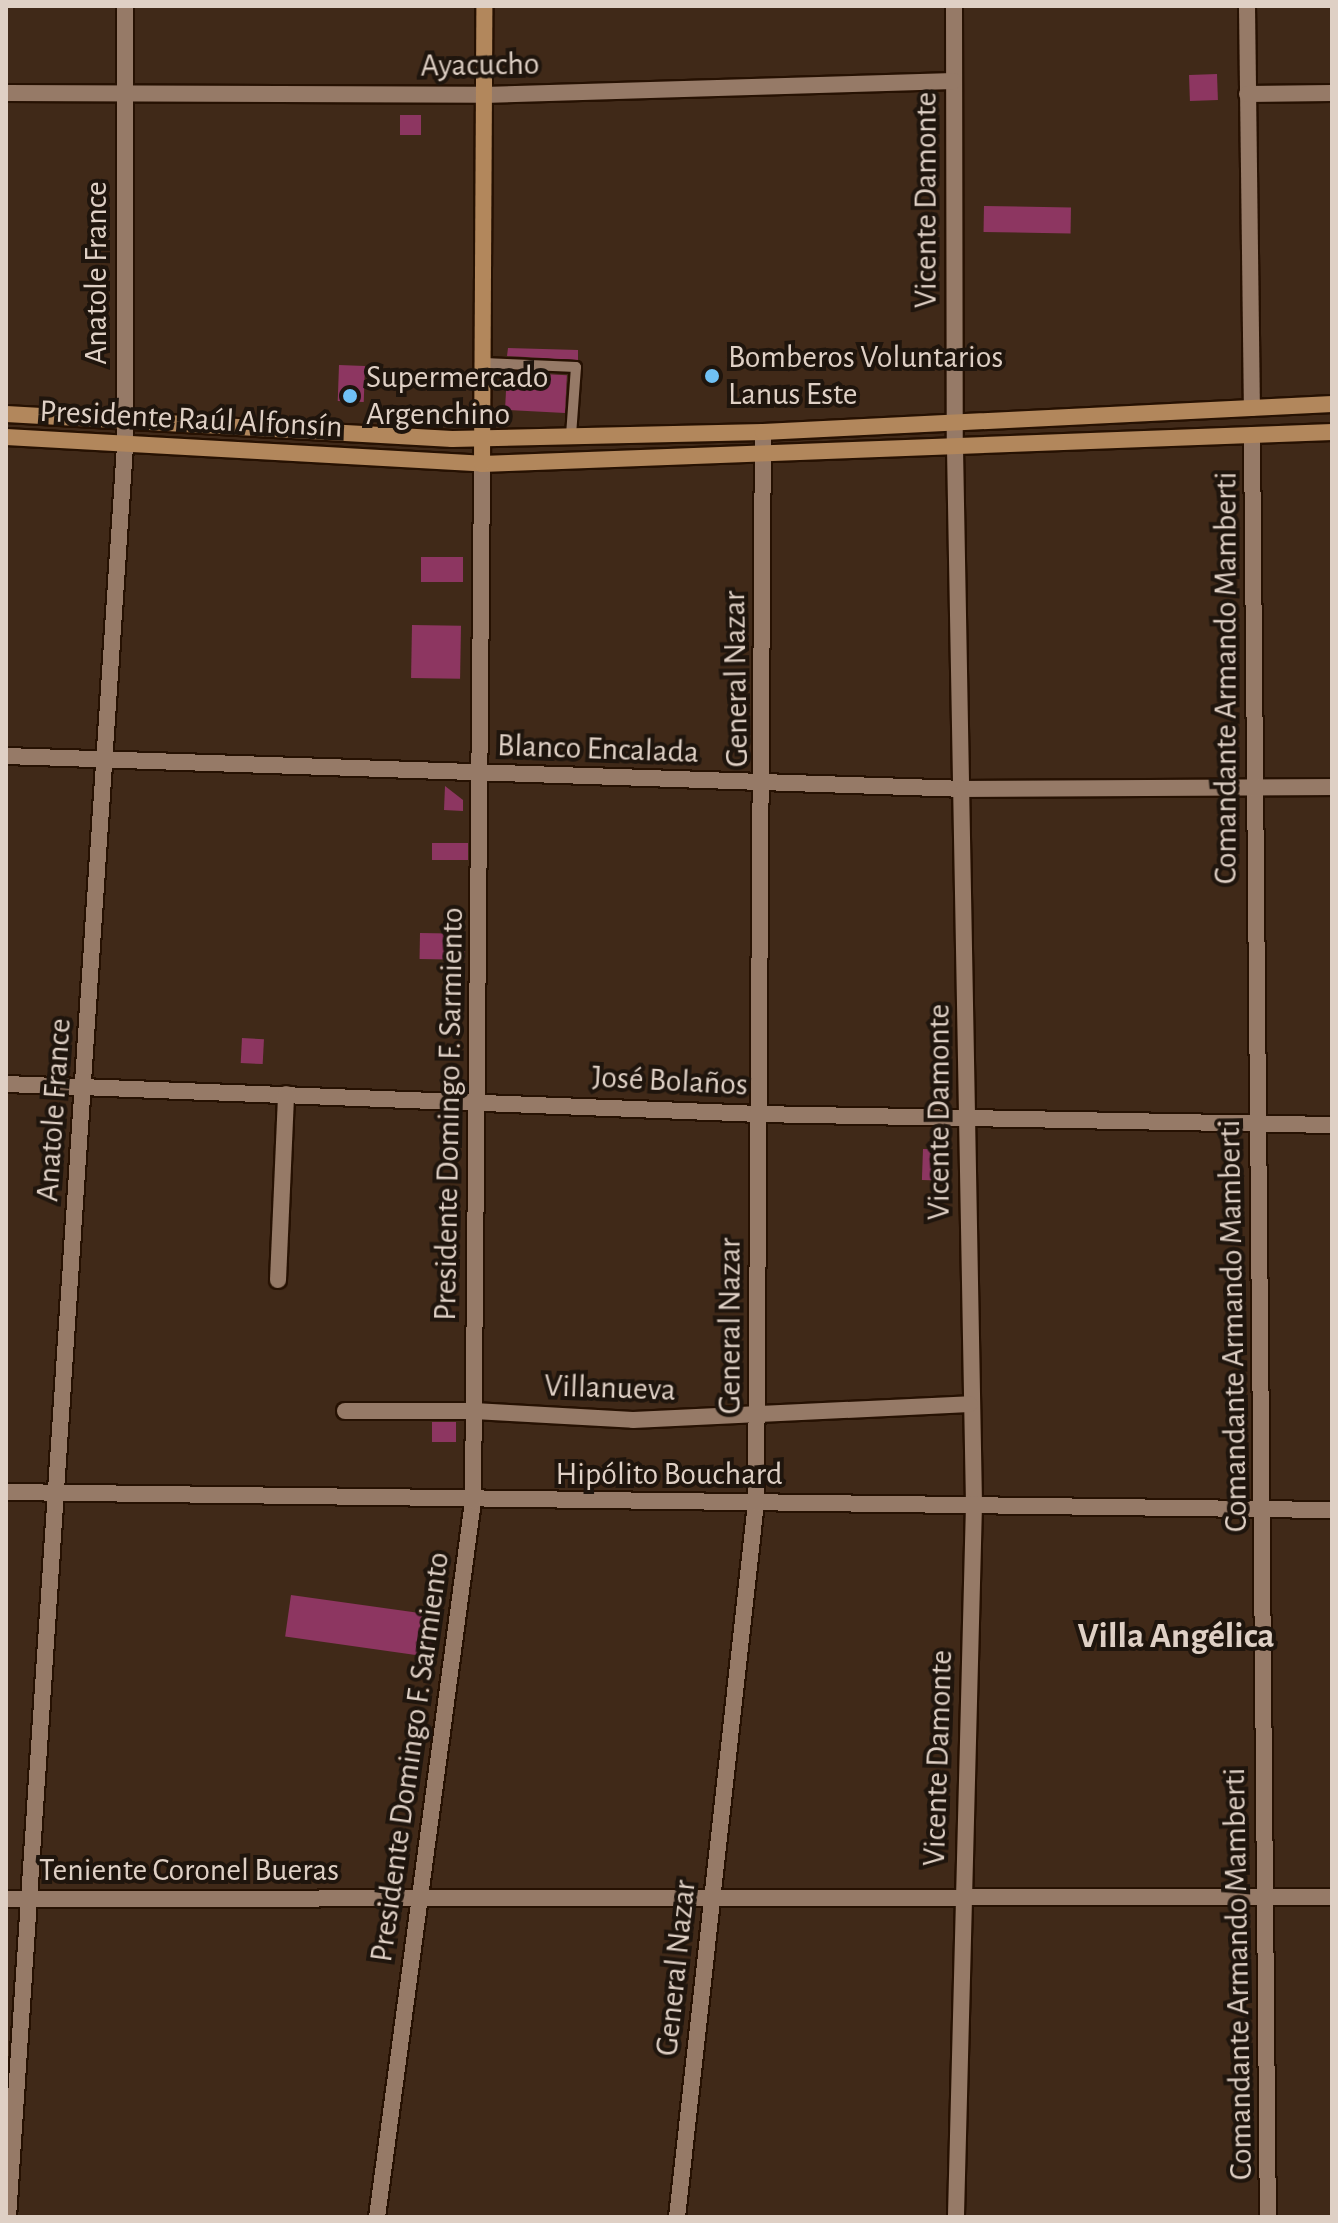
<!DOCTYPE html>
<html>
<head>
<meta charset="utf-8">
<style>
	body { margin:0 }
	#map { position:relative; width:1338px; height:2223px; overflow:hidden; background:#402918; font-family:"Alegreya Sans",sans-serif }
	div>[style] { position:absolute }
	[style*='--x'] { left:calc(var(--x)*1px); top:calc(var(--y)*1px); width:calc(var(--w)*1px); rotate:calc(var(--a)*1deg) }
	.building>* { inset:0; background:#8d3661; transform-origin:0 0 }
	.roads { filter:drop-shadow(2px 0 #261102) drop-shadow(-2px 0 #261102) drop-shadow(0 2px #261102) drop-shadow(0 -2px #261102) }
	.service>* { height:10px; margin:-5px; padding:0 5px; transform-origin:5px; border-radius:5px; background:#967a67 }
	.minor>* { height:16px; margin:-8px; padding:0 8px; transform-origin:8px; border-radius:8px; background:#967a67 }
	.tertiary>* { height:16px; margin:-8px; padding:0 8px; transform-origin:8px; border-radius:8px; background:#967a67 }
	.secondary>* { height:16px; margin:-8px; padding:0 8px; transform-origin:8px; border-radius:8px; background:#b2875c }
	.dots>* { width:22px; height:22px; translate:-50% -50%; box-sizing:border-box; border:4px solid #1f150d; border-radius:50% }
	span { translate:-50% -50%; white-space:nowrap; text-align:center; line-height:1.15; -webkit-text-stroke:8px #1f150d; paint-order:stroke }
	.street-label { font-size:32px; color:#dfd0c5 }
	.poi-label { font-size:32px; color:#dfd0c5 }
	.left { translate:0 -50%; text-align:left }
	.quarter-label { font-size:36px; color:#dfd0c5; font-weight:700 }
	.frame { position:absolute; inset:0; border:8px solid #dfd0c5; pointer-events:none }
</style>
</head>
<body>
<div id="map">
	<div class="building">
		<i style="left:1217px;top:74px;width:26px;height:28px;rotate:88deg"></i>
		<i style="left:400px;top:115px;width:21px;height:20px"></i>
		<i style="left:984px;top:206px;width:87px;height:26px;rotate:1deg"></i>
		<i style="clip-path:polygon(508px 348px,578px 350px,578px 360px,507px 356px)"></i>
		<i style="left:339px;top:365px;width:26px;height:36px;rotate:2deg"></i>
		<i style="left:507px;top:372px;width:60px;height:38px;rotate:3deg"></i>
		<i style="left:421px;top:557px;width:42px;height:25px"></i>
		<i style="left:412px;top:625px;width:49px;height:53px;rotate:1deg"></i>
		<i style="clip-path:polygon(445px 786px,463px 800px,463px 811px,444px 810px)"></i>
		<i style="left:432px;top:843px;width:36px;height:17px"></i>
		<i style="left:420px;top:933px;width:45px;height:26px;rotate:1deg"></i>
		<i style="left:242px;top:1038px;width:22px;height:25px;rotate:3deg"></i>
		<i style="left:923px;top:1149px;width:25px;height:31px;rotate:2deg"></i>
		<i style="left:432px;top:1422px;width:24px;height:20px"></i>
		<i style="left:291px;top:1595px;width:146px;height:42px;rotate:8deg"></i>
	</div>
	<div class="roads">
		<div class="service">
			<i style="--x:484;--y:363;--w:92;--a:2.5"></i>
			<i style="--x:576;--y:367;--w:68;--a:94.2"></i>
		</div>
		<div class="minor">
			<i style="--x:954;--y:6;--w:442;--a:89.9"></i>
			<i style="--x:955;--y:448;--w:1056;--a:88.97"></i>
			<i style="--x:974;--y:1504;--w:713;--a:91.45"></i>
			<i style="--x:1247;--y:6;--w:402;--a:89.3"></i>
			<i style="--x:6;--y:93;--w:477;--a:0.2"></i>
			<i style="--x:483;--y:95;--w:471;--a:-1.7"></i>
			<i style="--x:1247;--y:94;--w:85;--a:-0.7"></i>
			<i style="--x:1252;--y:435;--w:1782;--a:89.49"></i>
			<i style="--x:6;--y:756;--w:959;--a:1.97"></i>
			<i style="--x:964;--y:789;--w:368;--a:-0.3"></i>
			<i style="--x:6;--y:1084;--w:753;--a:2.28"></i>
			<i style="--x:758;--y:1114;--w:574;--a:1.1"></i>
			<i style="--x:278;--y:1280;--w:186;--a:-87.5"></i>
			<i style="--x:345;--y:1411;--w:129;--a:0"></i>
			<i style="--x:474;--y:1411;--w:159;--a:3.2"></i>
			<i style="--x:633;--y:1420;--w:337;--a:-2.7"></i>
			<i style="--x:6;--y:1492;--w:1326;--a:0.78"></i>
			<i style="--x:6;--y:1899;--w:1326;--a:-0.09"></i>
			<i style="--x:8;--y:2217;--w:1776;--a:-86.22"></i>
			<i style="--x:125;--y:445;--w:439;--a:-90"></i>
			<i style="--x:677;--y:2217;--w:718;--a:-83.69"></i>
			<i style="--x:756;--y:1503;--w:1071;--a:-89.63"></i>
		</div>
		<div class="tertiary">
			<i style="--x:377;--y:2217;--w:722;--a:-82.36"></i>
			<i style="--x:473;--y:1501;--w:1037;--a:-89.5"></i>
		</div>
		<div class="secondary">
			<i style="--x:6;--y:414;--w:447;--a:3.2"></i>
			<i style="--x:452;--y:439;--w:311;--a:-1.3"></i>
			<i style="--x:763;--y:432;--w:570;--a:-2.82"></i>
			<i style="--x:6;--y:437;--w:477;--a:3.2"></i>
			<i style="--x:482;--y:464;--w:851;--a:-2.16"></i>
			<i style="--x:482;--y:464;--w:458;--a:-89.7"></i>
		</div>
	</div>
	<div class="dots">
		<i style="left:712px;top:376px;background:#70c1f4"></i>
		<i style="left:350px;top:396px;background:#70c1f4"></i>
	</div>
	<div class="street-label">
		<span style="left:480px;top:65px;rotate:-1deg">Ayacucho</span>
		<span style="left:926px;top:200px;rotate:-90deg">Vicente Damonte</span>
		<span style="left:96px;top:273px;rotate:-90deg">Anatole France</span>
		<span style="left:191px;top:419px;rotate:3deg">Presidente Raúl Alfonsín</span>
		<span style="left:1226px;top:678px;rotate:-90deg">Comandante Armando Mamberti</span>
		<span style="left:736px;top:679px;rotate:-91deg">General Nazar</span>
		<span style="left:598px;top:749px;rotate:2deg">Blanco Encalada</span>
		<span style="left:670px;top:1081px;rotate:3deg">José Bolaños</span>
		<span style="left:54px;top:1110px;rotate:-86deg">Anatole France</span>
		<span style="left:939px;top:1112px;rotate:-90deg">Vicente Damonte</span>
		<span style="left:449px;top:1114px;rotate:-89deg">Presidente Domingo F. Sarmiento</span>
		<span style="left:730px;top:1326px;rotate:-90deg">General Nazar</span>
		<span style="left:1233px;top:1326px;rotate:-91deg">Comandante Armando Mamberti</span>
		<span style="left:610px;top:1388px;rotate:2deg">Villanueva</span>
		<span style="left:669px;top:1474px">Hipólito Bouchard</span>
		<span style="left:410px;top:1757px;rotate:-82deg">Presidente Domingo F. Sarmiento</span>
		<span style="left:938px;top:1758px;rotate:-88deg">Vicente Damonte</span>
		<span style="left:189px;top:1870px">Teniente Coronel Bueras</span>
		<span style="left:676px;top:1968px;rotate:-84deg">General Nazar</span>
		<span style="left:1238px;top:1974px;rotate:-91deg">Comandante Armando Mamberti</span>
	</div>
	<div class="poi-label">
		<span class="left" style="left:728px;top:376px">Bomberos Voluntarios<br>Lanus Este</span>
		<span class="left" style="left:366px;top:396px">Supermercado<br>Argenchino</span>
	</div>
	<div class="quarter-label">
		<span style="left:1176px;top:1637px">Villa Angélica</span>
	</div>
	<div class="frame"></div>
</div>
</body>
</html>
